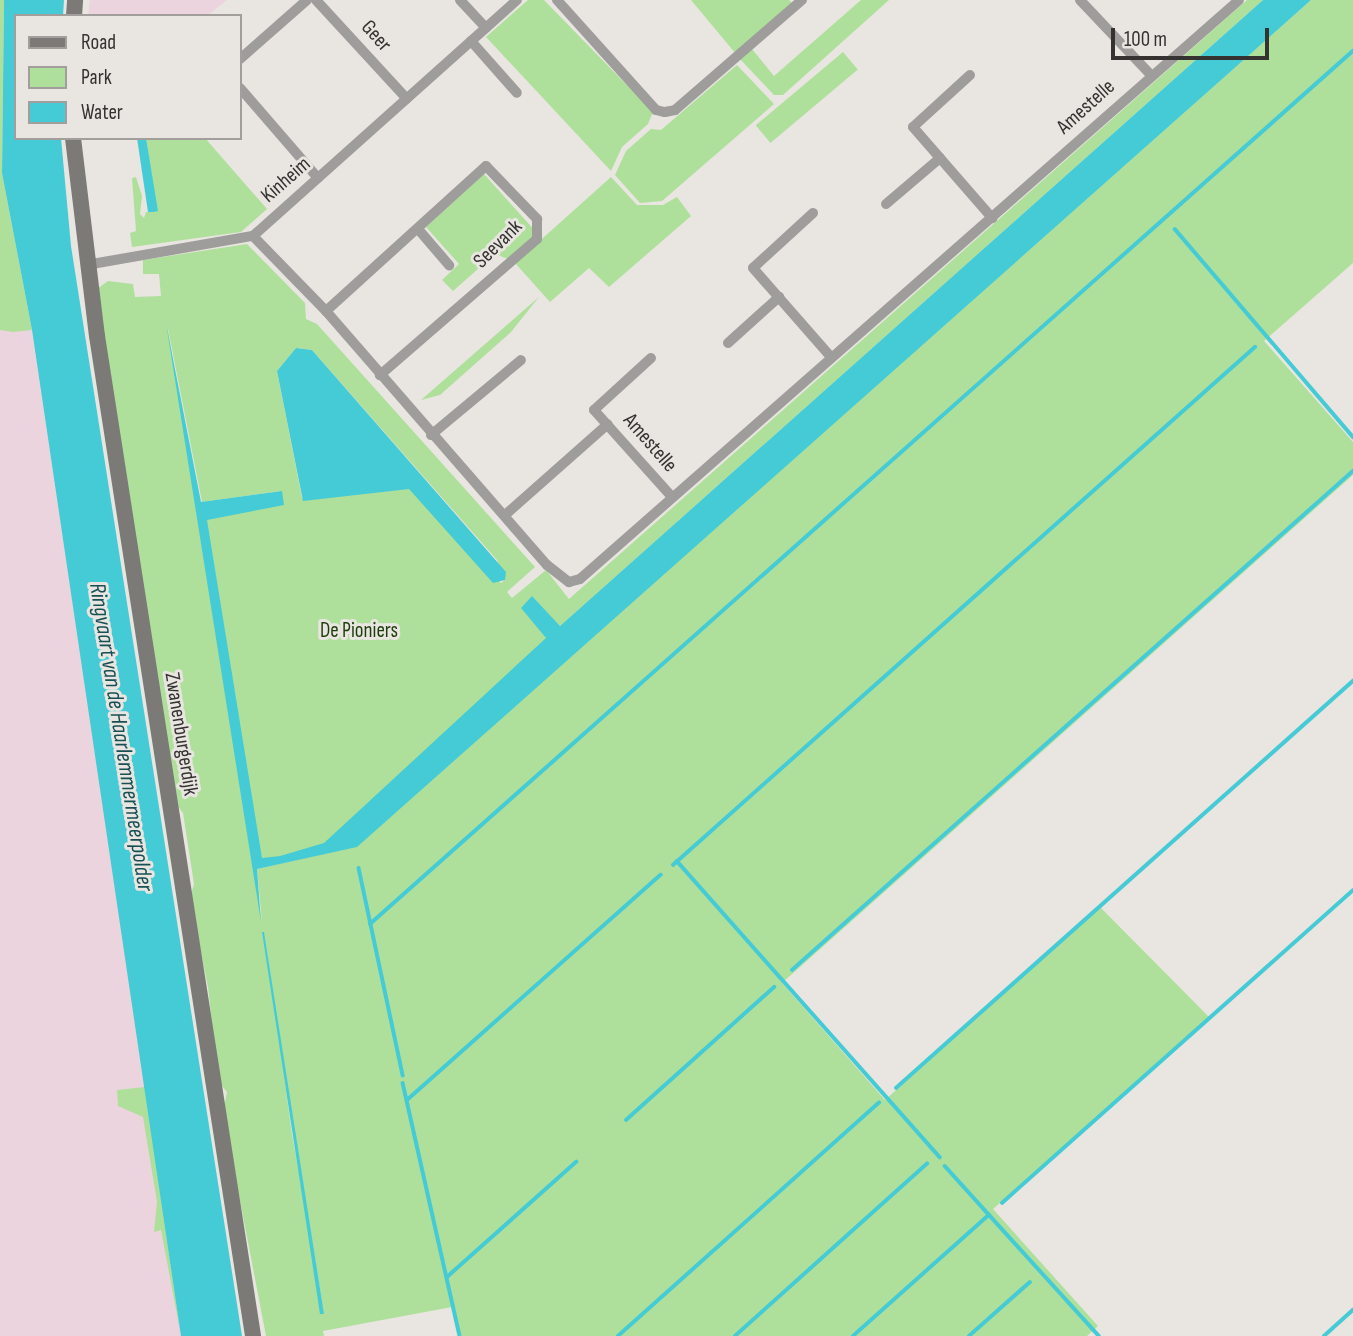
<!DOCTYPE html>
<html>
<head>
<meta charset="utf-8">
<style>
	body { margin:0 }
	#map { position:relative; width:1353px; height:1336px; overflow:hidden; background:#e9e5e1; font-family:"Sofia Sans Condensed",sans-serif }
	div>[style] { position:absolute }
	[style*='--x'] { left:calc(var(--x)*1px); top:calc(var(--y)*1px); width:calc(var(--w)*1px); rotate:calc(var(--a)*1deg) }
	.industrial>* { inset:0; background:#ecd4df }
	.green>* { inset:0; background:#afe09b; transform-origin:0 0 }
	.water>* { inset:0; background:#45cbd5 }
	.stream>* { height:3.5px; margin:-1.75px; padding:0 1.75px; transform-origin:1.75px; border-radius:1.75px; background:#45cbd5 }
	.street>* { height:10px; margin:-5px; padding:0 5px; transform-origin:5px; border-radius:5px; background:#9e9d9b }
	.secondary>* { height:16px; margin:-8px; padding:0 8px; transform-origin:8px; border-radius:8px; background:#7b7a77 }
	span { translate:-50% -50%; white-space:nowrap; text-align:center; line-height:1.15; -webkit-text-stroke:6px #e9e5e1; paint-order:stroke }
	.street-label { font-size:21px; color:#343331 }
	.park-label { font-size:21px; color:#1d3e0b }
	.water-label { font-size:23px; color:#164f54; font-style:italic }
	.legend { position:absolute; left:14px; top:14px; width:228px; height:126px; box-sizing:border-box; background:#e9e5e1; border:2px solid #a19e9b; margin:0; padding:9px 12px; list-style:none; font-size:21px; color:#343331 }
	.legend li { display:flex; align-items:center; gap:14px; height:35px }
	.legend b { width:35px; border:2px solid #a19e9b }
	.scale { position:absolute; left:1111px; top:28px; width:158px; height:32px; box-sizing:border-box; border:4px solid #343331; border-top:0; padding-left:9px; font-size:21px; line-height:24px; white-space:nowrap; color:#343331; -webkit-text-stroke:5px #e9e5e1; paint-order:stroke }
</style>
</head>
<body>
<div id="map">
	<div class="industrial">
		<i style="clip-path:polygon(90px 0,227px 0,207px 16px,88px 16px)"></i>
		<i style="clip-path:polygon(0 322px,31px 324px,182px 1336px,0 1336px)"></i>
	</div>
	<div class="green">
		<i style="clip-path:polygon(0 0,4px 0,2px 173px,32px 330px,13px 332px,0 330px)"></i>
		<i style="clip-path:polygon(528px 0,544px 0,653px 112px,648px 124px,622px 147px,611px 171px,486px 37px)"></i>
		<i style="clip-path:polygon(691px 0,789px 0,792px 3px,736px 54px)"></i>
		<i style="clip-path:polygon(861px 0,889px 0,783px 95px,774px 95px,740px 59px,752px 49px,774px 76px)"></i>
		<i style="clip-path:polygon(evenodd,1247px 0,1263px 0,560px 626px,530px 598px,548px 639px,326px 849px,258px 863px,202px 515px,281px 491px,202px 502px,167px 324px,262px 922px,257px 869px,357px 846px,1311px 0,1353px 0,1353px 263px,1264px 341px,1353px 442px,1353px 475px,782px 983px,885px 1100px,1100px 907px,1211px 1019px,993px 1209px,1098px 1326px,1087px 1336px,459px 1336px,452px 1307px,323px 1331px,324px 1336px,266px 1336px,223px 1112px,227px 1092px,218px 1081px,208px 987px,190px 897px,194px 884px,183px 813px,176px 804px,94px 291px,108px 281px,133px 284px,135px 297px,161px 296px,159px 274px,143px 274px,143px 260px,247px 244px,305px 303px,306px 319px,317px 324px,535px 567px,507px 592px,512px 598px,546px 570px,569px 599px,1247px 0,296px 348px,312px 350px,497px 560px,505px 580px,501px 583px,408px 481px,302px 498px,277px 371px,296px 348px,1247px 0,264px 932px,287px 1086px,324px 1314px,292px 1134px,264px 932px)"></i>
		<i style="left:843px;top:52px;width:23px;height:114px;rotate:50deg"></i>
		<i style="clip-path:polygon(737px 65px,774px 104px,662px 201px,640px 203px,615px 175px,626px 151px,651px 129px,661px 130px)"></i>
		<i style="clip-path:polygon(146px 138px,205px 138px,267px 209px,241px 232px,132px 247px,130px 233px,136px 231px,132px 178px,136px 177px,142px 196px,140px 214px,144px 218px,146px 212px,154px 212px)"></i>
		<i style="clip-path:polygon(484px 174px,537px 233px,508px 259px,495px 254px,453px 291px,442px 280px,459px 264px,426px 227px)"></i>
		<i style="clip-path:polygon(611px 177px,637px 205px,663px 205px,677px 197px,691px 216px,609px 287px,589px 268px,550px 302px,515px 263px)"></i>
		<i style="clip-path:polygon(539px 297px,511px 332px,440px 395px,421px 400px)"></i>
		<i style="clip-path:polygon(145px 1087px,161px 1200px,181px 1336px,161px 1230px,154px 1232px,157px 1202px,143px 1117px,118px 1106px,117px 1090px)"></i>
	</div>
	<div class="water">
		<i style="clip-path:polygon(4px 0,64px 0,63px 16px,16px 16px,16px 138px,61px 138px,71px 246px,242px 1336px,181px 1336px,32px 330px,2px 173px)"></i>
		<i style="clip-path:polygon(1263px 0,1311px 0,357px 847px,257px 869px,261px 922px,166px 323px,201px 502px,282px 491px,284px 505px,207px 520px,262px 858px,280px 856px,324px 843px,546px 638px,521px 608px,532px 596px,560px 626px)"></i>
		<i style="clip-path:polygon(137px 138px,146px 138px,158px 211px,154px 212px,148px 212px)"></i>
		<i style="clip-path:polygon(296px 348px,312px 350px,506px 572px,505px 580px,493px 583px,409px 489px,303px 501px,277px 371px)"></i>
		<i style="clip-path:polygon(262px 932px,264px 932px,324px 1314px,320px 1314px)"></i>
	</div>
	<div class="stream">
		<i style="--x:1175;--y:229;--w:274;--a:49.4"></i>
		<i style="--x:677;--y:861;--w:396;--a:48.4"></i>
		<i style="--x:673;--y:865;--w:779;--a:-41.67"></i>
		<i style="--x:359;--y:868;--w:212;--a:78"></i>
		<i style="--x:370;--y:924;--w:1315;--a:-41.61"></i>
		<i style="--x:792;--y:970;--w:751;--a:-41.65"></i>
		<i style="--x:403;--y:1083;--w:258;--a:77.3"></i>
		<i style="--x:896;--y:1088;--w:612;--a:-41.69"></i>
		<i style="--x:407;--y:1100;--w:339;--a:-41.6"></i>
		<i style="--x:626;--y:1120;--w:199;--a:-41.9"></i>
		<i style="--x:945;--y:1166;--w:229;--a:47.8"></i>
		<i style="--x:1002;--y:1203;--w:470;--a:-41.7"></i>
		<i style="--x:447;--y:1277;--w:173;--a:-41.7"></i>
		<i style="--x:618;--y:1336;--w:350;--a:-41.8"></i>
		<i style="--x:735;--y:1336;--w:258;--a:-41.9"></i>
		<i style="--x:853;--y:1336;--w:182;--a:-41.7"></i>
		<i style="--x:969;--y:1336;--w:81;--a:-41.5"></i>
		<i style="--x:1324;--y:1336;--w:39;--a:-42"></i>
	</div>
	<div class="street">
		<i style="--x:316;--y:0;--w:134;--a:47.4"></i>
		<i style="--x:460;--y:0;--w:38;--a:47"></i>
		<i style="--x:557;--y:0;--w:148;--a:48"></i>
		<i style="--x:656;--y:110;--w:9;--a:13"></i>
		<i style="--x:665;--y:112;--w:10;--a:-11"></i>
		<i style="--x:675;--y:110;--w:168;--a:-40.9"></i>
		<i style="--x:1080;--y:0;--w:103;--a:46.6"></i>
		<i style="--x:471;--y:41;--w:69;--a:48.5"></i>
		<i style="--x:240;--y:59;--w:89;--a:-41.4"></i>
		<i style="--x:970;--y:75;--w:77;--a:137.6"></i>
		<i style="--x:913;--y:127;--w:121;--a:49"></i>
		<i style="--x:240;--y:88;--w:119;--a:49.1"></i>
		<i style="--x:886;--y:204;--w:71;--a:-40.4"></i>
		<i style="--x:813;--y:213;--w:81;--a:137.5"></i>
		<i style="--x:753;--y:268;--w:118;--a:48.8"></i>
		<i style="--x:418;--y:229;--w:48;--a:49.3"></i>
		<i style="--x:253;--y:236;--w:105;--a:45.8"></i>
		<i style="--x:326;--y:311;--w:337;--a:49"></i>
		<i style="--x:547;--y:565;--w:28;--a:38"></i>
		<i style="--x:569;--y:582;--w:11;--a:-15"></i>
		<i style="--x:580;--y:579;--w:877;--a:-41.3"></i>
		<i style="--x:86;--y:265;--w:169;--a:-9.9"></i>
		<i style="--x:253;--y:236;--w:354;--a:-41.8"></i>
		<i style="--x:326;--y:311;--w:216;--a:-42.2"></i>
		<i style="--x:486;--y:166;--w:74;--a:46.1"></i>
		<i style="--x:537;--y:219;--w:20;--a:90"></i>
		<i style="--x:537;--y:239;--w:208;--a:139.1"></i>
		<i style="--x:728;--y:343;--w:69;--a:-42"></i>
		<i style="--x:651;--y:358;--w:77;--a:137.6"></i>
		<i style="--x:594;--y:410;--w:117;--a:48.1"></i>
		<i style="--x:431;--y:435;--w:117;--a:-39.8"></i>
		<i style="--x:505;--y:515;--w:137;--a:-41.5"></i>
	</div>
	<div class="secondary">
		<i style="--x:74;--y:16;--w:16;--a:-86"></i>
		<i style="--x:73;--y:138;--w:199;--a:83.1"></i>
		<i style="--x:97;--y:336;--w:1012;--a:81.13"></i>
	</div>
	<div class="street-label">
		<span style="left:376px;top:36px;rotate:48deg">Geer</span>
		<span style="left:1086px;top:107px;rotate:-42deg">Amestelle</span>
		<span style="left:286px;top:180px;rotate:-41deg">Kinheim</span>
		<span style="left:498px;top:244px;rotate:-45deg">Seevank</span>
		<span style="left:650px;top:443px;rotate:49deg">Amestelle</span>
		<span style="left:181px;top:734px;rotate:81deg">Zwanenburgerdijk</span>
	</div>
	<div class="park-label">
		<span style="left:359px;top:631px">De Pioniers</span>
	</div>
	<div class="water-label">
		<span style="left:121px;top:737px;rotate:81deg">Ringvaart van de Haarlemmermeerpolder</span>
	</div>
	<ul class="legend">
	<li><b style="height:9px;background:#7b7a77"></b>Road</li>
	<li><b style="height:19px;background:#afe09b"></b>Park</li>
	<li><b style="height:19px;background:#45cbd5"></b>Water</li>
	</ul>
	<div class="scale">100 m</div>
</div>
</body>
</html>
